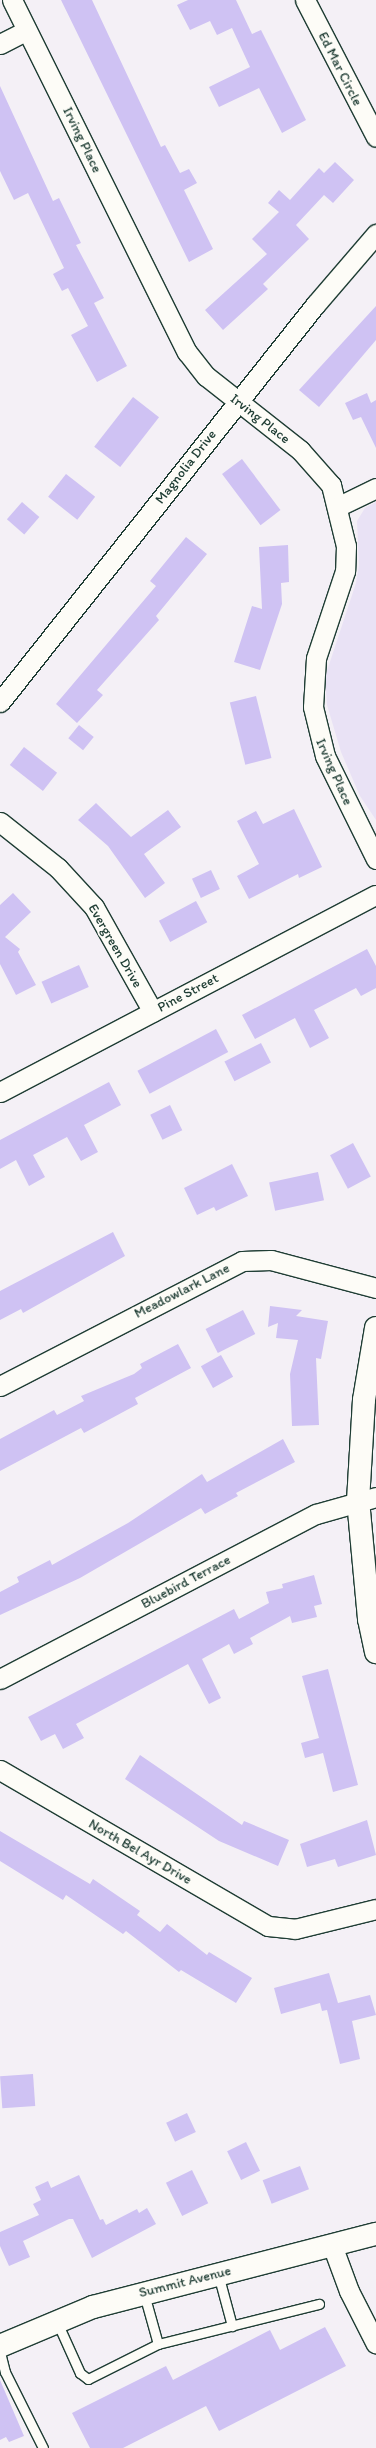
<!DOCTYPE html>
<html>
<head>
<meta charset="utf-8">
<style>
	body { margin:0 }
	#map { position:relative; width:376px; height:2448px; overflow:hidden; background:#f4f0f6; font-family:Itim,sans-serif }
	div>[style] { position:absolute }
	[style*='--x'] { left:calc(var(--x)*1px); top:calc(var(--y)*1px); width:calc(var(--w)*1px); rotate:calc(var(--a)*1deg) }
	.built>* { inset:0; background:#e9e2f5 }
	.building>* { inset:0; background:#cfc2f3; transform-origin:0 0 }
	.roads { filter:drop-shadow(1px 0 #1f3d34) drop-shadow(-1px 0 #1f3d34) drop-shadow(0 1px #1f3d34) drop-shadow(0 -1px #1f3d34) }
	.lane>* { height:9px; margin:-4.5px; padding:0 4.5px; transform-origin:4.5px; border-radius:4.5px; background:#fdfcf7 }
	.street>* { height:19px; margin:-9.5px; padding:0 9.5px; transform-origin:9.5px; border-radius:9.5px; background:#fdfcf7 }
	.secondary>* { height:22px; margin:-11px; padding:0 11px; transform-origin:11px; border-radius:11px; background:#fdfcf7 }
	span { translate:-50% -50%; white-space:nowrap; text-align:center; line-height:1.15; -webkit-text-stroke:3.5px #fdfcf7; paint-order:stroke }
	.street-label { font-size:14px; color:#1f3d34 }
</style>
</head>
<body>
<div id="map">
	<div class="built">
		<i style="clip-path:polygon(376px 502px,376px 820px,360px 796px,341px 752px,327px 705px,325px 677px,356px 583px,359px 565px,357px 521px,365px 508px)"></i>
	</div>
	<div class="building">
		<i style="clip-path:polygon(61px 0,92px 0,161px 147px,165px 145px,180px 173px,189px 169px,197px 183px,184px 190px,213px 249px,189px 262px)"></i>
		<i style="clip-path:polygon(188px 0,236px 0,252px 34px,261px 30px,306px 120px,282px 133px,259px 88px,219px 107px,209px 87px,250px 67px,232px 28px,217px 35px,210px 21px,190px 30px,177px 5px)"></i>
		<i style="clip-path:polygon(0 86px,53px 201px,59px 198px,81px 243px,76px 245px,104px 298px,94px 303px,127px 366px,97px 382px,71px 335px,88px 326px,68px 288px,62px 291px,53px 274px,64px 268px,28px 193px,14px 200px,0 171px)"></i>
		<i style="clip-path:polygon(335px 162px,354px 180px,333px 203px,324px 195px,296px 225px,309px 239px,263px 284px,268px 289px,223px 330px,205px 310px,267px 254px,252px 239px,279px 212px,268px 203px,279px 190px,290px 200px,319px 168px,324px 173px)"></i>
		<i style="clip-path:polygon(376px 306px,376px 340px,319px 407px,299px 390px)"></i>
		<i style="clip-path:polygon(367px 393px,371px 403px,376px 400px,376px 448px,361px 417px,353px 420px,345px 403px)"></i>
		<i style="left:133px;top:397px;width:33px;height:63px;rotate:38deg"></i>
		<i style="left:242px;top:459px;width:64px;height:25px;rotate:53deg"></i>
		<i style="left:66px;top:474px;width:37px;height:29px;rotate:38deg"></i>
		<i style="left:22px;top:502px;width:23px;height:23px;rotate:41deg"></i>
		<i style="clip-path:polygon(186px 537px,207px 554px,156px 616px,159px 620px,97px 690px,103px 695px,77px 723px,56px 704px,156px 586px,150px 581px)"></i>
		<i style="clip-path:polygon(288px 545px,289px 582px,281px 583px,282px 604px,260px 670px,234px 662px,252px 606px,262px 609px,259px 547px)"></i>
		<i style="left:256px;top:696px;width:64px;height:27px;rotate:76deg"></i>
		<i style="left:79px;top:725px;width:19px;height:17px;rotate:39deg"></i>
		<i style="left:24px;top:747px;width:42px;height:23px;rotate:38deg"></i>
		<i style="clip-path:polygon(96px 803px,131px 837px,168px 810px,181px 827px,144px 854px,165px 883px,145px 898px,108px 846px,78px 820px)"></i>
		<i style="clip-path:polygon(294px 809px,322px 867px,299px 878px,298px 874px,249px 899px,237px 876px,259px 864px,237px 821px,256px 811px,263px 824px)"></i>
		<i style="left:211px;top:870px;width:21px;height:21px;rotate:65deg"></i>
		<i style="clip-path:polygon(13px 893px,31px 912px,5px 937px,20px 949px,18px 952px,36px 985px,16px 995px,0 964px,0 905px)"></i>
		<i style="left:196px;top:901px;width:24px;height:42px;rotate:62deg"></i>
		<i style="clip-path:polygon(367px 949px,376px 966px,376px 988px,361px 996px,356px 988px,314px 1010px,329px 1038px,310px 1048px,295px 1018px,255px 1039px,242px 1015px)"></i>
		<i style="left:79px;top:965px;width:24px;height:41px;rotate:66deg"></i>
		<i style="left:216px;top:1029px;width:26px;height:89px;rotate:62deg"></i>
		<i style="left:261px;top:1043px;width:22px;height:41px;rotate:63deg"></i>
		<i style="clip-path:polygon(109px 1082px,121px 1105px,84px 1125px,98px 1152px,81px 1161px,67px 1137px,33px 1155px,45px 1177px,29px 1186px,16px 1160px,0 1169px,0 1140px)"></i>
		<i style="left:170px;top:1105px;width:28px;height:22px;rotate:64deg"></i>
		<i style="left:353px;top:1143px;width:38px;height:26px;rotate:62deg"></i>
		<i style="clip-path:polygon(232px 1164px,248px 1196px,216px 1211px,214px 1207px,197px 1215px,184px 1188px)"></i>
		<i style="left:318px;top:1172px;width:29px;height:50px;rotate:78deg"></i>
		<i style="clip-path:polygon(113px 1232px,125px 1256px,23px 1313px,21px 1309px,0 1320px,0 1291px)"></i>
		<i style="clip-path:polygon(270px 1306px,302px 1310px,296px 1316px,328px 1321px,321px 1359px,316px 1358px,319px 1425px,292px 1426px,290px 1374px,298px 1340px,276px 1338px,278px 1323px,268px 1327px)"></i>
		<i style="left:243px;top:1310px;width:27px;height:42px;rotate:63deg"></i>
		<i style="clip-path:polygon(178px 1344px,191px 1368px,135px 1398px,138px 1404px,84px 1433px,81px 1428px,0 1471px,0 1439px,54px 1410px,57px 1415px,84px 1401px,81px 1396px,134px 1374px,142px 1368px,140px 1364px)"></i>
		<i style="left:221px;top:1355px;width:25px;height:23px;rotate:61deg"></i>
		<i style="clip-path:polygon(283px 1439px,295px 1462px,236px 1493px,238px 1496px,205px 1514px,201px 1508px,80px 1578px,0 1615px,0 1592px,19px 1582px,17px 1577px,50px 1560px,52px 1565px,128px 1523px,202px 1474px,207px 1482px)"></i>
		<i style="clip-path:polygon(314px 1575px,322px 1604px,314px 1606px,317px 1617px,292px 1623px,290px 1616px,250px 1638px,253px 1644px,234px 1654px,229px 1644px,202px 1659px,221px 1698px,209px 1704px,188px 1664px,76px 1724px,84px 1738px,63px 1749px,55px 1734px,41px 1741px,28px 1717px,234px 1609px,239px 1619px,269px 1603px,266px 1592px,283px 1588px,282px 1584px)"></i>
		<i style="clip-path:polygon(328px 1669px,358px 1785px,333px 1792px,323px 1753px,305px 1758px,301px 1743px,319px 1738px,302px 1676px)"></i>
		<i style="clip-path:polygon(140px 1755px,242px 1825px,244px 1821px,289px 1840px,278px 1866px,219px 1841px,125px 1779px)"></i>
		<i style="clip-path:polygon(367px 1820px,376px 1855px,338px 1867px,335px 1859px,307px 1867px,300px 1844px)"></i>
		<i style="clip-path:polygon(0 1831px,90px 1884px,93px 1879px,140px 1911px,137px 1915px,160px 1932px,167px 1924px,207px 1955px,209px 1952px,252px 1978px,236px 2003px,181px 1970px,179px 1972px,126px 1931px,123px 1934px,66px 1895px,63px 1900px,0 1861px)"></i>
		<i style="clip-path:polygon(329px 1973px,338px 2003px,370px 1995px,376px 2015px,352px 2021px,360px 2059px,340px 2064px,327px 2010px,322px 2011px,320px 2003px,281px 2014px,274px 1988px)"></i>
		<i style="left:33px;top:2074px;width:32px;height:33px;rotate:86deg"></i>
		<i style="left:187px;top:2113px;width:21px;height:23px;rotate:65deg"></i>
		<i style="left:246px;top:2142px;width:32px;height:21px;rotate:64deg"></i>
		<i style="left:300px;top:2166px;width:25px;height:40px;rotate:69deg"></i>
		<i style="left:192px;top:2170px;width:37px;height:29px;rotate:64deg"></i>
		<i style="clip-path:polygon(79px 2175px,100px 2220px,103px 2219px,106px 2225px,137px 2209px,139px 2213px,147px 2208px,156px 2224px,92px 2258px,73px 2219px,69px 2219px,23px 2241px,30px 2257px,9px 2266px,0 2246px,0 2232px,39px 2215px,33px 2204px,41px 2200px,35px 2187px,48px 2181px,51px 2188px)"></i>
		<i style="clip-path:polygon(325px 2327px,346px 2366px,219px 2431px,206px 2406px,123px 2448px,90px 2448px,72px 2413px,166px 2366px,173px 2380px,270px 2330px,280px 2350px)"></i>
		<i style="clip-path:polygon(0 2380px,24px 2436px,9px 2442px,6px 2437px,0 2440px)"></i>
	</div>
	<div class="roads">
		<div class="lane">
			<i style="--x:218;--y:2274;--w:54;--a:74.9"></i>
			<i style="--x:144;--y:2294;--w:52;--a:74.4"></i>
			<i style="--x:57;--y:2322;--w:56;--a:65.7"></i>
			<i style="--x:80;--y:2373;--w:10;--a:37"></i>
			<i style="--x:88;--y:2379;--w:78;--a:-26.6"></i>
			<i style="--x:158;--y:2344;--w:166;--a:-14"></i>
			<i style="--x:0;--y:2352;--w:21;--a:76"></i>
			<i style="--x:5;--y:2372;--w:85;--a:63.4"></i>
		</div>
		<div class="street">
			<i style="--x:12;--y:0;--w:393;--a:63.6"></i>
			<i style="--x:187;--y:352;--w:31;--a:52"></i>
			<i style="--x:206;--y:376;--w:120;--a:38.2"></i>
			<i style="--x:300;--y:450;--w:47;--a:48.5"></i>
			<i style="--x:331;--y:485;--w:63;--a:76.2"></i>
			<i style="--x:346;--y:546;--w:25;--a:92"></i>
			<i style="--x:345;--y:571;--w:92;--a:108.4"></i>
			<i style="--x:316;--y:658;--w:49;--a:93.5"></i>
			<i style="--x:313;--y:707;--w:50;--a:76.2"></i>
			<i style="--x:325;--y:756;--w:115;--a:63.7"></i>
			<i style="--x:305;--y:0;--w:154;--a:62.6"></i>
			<i style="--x:0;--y:44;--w:30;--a:-27"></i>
			<i style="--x:339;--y:506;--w:41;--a:-25.9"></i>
			<i style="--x:0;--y:702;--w:507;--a:-51.57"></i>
			<i style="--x:315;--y:305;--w:94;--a:-49.3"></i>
			<i style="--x:0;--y:822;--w:74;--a:38.4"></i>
			<i style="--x:58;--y:868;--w:53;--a:47.3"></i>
			<i style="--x:94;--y:907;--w:120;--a:60.7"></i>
			<i style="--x:0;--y:1092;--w:424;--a:-27.7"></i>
			<i style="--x:0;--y:1386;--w:272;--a:-27.3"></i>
			<i style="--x:242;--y:1261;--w:29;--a:-2"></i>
			<i style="--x:271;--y:1260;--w:109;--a:14.9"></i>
			<i style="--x:0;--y:1679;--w:356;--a:-27.6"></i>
			<i style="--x:316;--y:1514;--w:62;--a:-15.8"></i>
			<i style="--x:0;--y:1770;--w:310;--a:30.2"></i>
			<i style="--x:268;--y:1926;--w:27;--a:6"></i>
			<i style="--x:295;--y:1929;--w:83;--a:-13.9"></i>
			<i style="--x:332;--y:2245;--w:49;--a:69.7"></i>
			<i style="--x:349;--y:2291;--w:59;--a:63"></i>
		</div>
		<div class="secondary">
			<i style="--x:376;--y:1328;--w:73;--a:99.5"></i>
			<i style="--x:364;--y:1400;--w:100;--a:93.4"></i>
			<i style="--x:358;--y:1500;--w:120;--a:84.7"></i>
			<i style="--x:369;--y:1619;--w:34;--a:78"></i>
			<i style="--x:0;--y:2346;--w:101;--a:-22.8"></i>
			<i style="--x:93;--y:2307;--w:292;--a:-14.5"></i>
		</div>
	</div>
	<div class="street-label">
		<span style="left:340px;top:69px;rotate:63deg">Ed Mar Circle</span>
		<span style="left:82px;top:140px;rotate:64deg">Irving Place</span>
		<span style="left:260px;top:419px;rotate:38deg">Irving Place</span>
		<span style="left:186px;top:467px;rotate:-52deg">Magnolia Drive</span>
		<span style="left:334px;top:772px;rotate:66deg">Irving Place</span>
		<span style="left:115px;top:946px;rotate:60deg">Evergreen Drive</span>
		<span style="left:188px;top:993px;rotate:-28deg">Pine Street</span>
		<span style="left:182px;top:1291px;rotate:-27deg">Meadowlark Lane</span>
		<span style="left:186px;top:1582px;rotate:-28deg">Bluebird Terrace</span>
		<span style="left:140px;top:1852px;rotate:30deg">North Bel Ayr Drive</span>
		<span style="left:185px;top:2282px;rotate:-14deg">Summit Avenue</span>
	</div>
</div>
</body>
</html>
